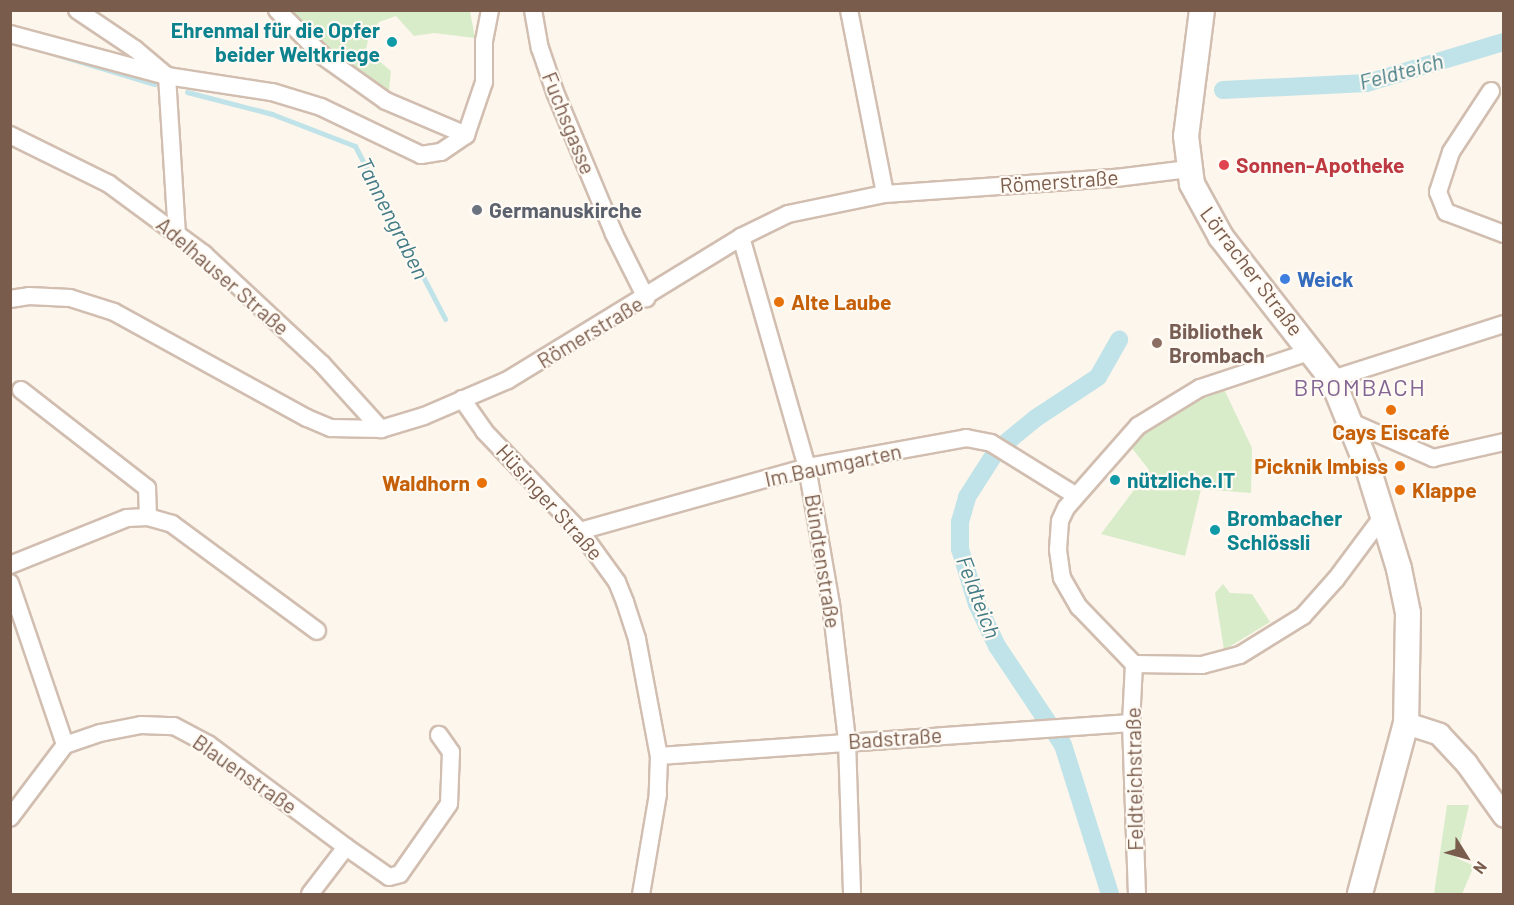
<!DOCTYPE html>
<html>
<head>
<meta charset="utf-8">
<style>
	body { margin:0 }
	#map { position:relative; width:1514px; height:905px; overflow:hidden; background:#fdf6ec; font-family:Barlow,sans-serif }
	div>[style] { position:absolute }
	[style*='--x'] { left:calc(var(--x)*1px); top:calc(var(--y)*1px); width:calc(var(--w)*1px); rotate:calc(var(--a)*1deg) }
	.green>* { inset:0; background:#d8ecc9 }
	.stream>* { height:5px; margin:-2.5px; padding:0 2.5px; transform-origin:2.5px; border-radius:2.5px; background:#bfe3e8 }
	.canal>* { height:18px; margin:-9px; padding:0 9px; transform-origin:9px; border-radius:9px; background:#bfe3e8 }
	.roads { filter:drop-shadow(2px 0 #d1beb0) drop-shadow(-2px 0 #d1beb0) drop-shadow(0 2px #d1beb0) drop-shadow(0 -2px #d1beb0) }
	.minor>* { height:16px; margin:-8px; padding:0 8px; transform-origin:8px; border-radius:8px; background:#fff }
	.tertiary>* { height:21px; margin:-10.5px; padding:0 10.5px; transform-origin:10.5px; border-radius:10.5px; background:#fff }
	.secondary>* { height:24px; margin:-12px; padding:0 12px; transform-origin:12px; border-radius:12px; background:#fff }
	.dots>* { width:16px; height:16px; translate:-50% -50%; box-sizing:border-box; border:3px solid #fffaf3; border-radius:50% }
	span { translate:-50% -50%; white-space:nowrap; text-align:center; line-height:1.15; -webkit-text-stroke:4.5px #fffaf3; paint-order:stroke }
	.culture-label { font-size:21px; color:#0d838f; font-weight:700 }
	.right { translate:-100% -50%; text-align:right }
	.left { translate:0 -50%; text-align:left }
	.street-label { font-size:21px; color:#7a5c4d }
	.health-label { font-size:21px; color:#be3a42; font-weight:700 }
	.worship-label { font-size:21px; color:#5b616d; font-weight:700 }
	.shop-label { font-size:21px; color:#366cbe; font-weight:700 }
	.food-label { font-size:21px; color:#c56008; font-weight:700 }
	.education-label { font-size:21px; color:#785e54; font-weight:700 }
	.water-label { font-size:22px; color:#437c86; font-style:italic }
	.quarter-label { font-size:24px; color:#846695; letter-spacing:1.5px }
	.frame { position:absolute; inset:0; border:12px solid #7a5c4d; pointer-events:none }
	.north { position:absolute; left:1436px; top:827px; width:60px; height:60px; -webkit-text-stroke:4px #fffaf3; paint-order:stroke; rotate:127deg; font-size:16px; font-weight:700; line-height:24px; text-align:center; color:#7a5c4d }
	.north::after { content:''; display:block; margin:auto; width:21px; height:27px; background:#7a5c4d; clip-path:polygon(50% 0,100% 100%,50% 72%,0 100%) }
</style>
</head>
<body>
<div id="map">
	<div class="green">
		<i style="clip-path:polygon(280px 11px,470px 11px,475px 38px,434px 33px,414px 36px,396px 16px,379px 22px,369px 35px,366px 50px,391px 71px,389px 91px,363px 79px)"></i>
		<i style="clip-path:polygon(1223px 387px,1252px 448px,1251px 493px,1201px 489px,1185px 556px,1101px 534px,1149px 470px,1128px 443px,1162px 414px)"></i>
		<i style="clip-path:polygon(1223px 584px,1230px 593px,1252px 594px,1270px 622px,1224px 650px,1215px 593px)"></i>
		<i style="clip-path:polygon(1447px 805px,1469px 805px,1457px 858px,1474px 866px,1462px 894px,1434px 894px)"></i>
	</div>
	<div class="stream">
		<i style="--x:52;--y:53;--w:107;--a:16.9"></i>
		<i style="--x:187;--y:92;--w:88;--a:14.5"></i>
		<i style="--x:272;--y:114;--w:89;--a:21.1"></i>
		<i style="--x:355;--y:146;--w:195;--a:62.5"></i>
	</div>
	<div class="canal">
		<i style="--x:1223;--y:90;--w:144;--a:-2.8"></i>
		<i style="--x:1367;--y:83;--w:143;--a:-16.7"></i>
		<i style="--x:1110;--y:894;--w:156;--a:-107.5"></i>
		<i style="--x:1063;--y:745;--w:119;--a:-123.7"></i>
		<i style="--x:997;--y:646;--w:47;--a:-115.5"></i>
		<i style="--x:977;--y:604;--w:58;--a:-107.2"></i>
		<i style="--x:960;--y:549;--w:27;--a:-90"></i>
		<i style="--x:960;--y:522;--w:26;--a:-74"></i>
		<i style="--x:967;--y:497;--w:56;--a:-57.4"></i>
		<i style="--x:997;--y:450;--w:50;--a:-39.4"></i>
		<i style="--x:1036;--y:418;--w:74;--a:-33.5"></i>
		<i style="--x:1098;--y:377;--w:43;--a:-60.4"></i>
	</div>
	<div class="roads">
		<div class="minor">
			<i style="--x:77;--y:10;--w:70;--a:33.9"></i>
			<i style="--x:135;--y:49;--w:42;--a:40.2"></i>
			<i style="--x:167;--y:76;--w:158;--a:86.4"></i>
			<i style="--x:277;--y:10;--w:66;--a:45"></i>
			<i style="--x:324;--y:57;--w:76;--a:35.4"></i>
			<i style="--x:386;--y:101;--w:87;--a:23"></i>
			<i style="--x:533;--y:10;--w:39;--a:80"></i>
			<i style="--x:540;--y:48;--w:46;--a:71.2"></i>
			<i style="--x:555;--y:92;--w:154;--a:67.4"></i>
			<i style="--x:614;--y:234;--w:72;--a:63.4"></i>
			<i style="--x:849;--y:10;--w:187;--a:78.9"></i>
			<i style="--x:10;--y:34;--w:163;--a:15"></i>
			<i style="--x:167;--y:76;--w:106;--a:8.7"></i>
			<i style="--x:272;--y:92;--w:51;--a:17"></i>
			<i style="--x:321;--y:107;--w:111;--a:25.6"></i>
			<i style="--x:421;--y:155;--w:20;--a:-9"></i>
			<i style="--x:441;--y:152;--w:30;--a:-34"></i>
			<i style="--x:1491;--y:91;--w:73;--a:123.3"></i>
			<i style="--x:1451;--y:152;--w:42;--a:108"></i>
			<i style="--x:1438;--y:192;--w:22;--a:68"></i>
			<i style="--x:1446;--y:212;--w:62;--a:20.8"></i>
			<i style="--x:10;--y:135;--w:110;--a:26.3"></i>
			<i style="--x:109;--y:184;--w:118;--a:36.4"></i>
			<i style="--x:204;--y:254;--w:161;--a:43"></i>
			<i style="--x:322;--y:364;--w:88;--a:47.8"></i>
			<i style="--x:466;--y:135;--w:56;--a:-71.2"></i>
			<i style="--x:484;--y:82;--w:41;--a:-90"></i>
			<i style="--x:484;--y:41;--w:32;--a:-79"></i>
			<i style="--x:741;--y:237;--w:239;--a:74"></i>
			<i style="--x:807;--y:467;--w:139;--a:80.1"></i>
			<i style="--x:831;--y:604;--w:138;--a:83.3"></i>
			<i style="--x:847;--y:741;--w:153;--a:88.1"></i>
			<i style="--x:10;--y:299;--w:19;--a:-9"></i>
			<i style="--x:29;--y:296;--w:41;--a:2.8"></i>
			<i style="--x:70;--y:298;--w:46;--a:17.7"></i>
			<i style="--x:114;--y:312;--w:220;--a:28.8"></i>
			<i style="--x:307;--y:418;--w:26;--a:23"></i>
			<i style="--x:331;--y:428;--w:50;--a:1.1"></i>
			<i style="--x:381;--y:429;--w:45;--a:-16.8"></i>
			<i style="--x:424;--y:416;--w:91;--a:-23.2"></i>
			<i style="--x:508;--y:380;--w:273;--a:-31.5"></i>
			<i style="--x:741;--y:237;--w:52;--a:-26.1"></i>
			<i style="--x:788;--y:214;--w:99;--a:-11.7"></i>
			<i style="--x:885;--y:194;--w:232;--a:-4"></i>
			<i style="--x:1116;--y:178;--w:73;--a:-7.1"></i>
			<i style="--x:1312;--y:351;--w:118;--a:161.7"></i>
			<i style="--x:1200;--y:388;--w:73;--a:148.5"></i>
			<i style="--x:1138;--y:426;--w:109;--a:131.3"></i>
			<i style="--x:1066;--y:508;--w:14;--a:115"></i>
			<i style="--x:1060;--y:521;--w:29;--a:94"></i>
			<i style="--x:1058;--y:550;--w:28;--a:82"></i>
			<i style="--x:1062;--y:578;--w:34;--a:60"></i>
			<i style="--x:1079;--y:607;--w:79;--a:46"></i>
			<i style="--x:1134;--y:664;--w:68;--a:0.8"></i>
			<i style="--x:1202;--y:665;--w:39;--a:-15"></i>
			<i style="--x:1240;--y:655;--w:74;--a:-31.8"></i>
			<i style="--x:1303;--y:616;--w:50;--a:-48.3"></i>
			<i style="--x:1336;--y:579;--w:79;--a:-53.3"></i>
			<i style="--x:1332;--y:379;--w:181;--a:-17.7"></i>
			<i style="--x:21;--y:390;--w:160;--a:37.9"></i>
			<i style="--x:147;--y:488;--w:29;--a:88"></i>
			<i style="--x:462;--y:399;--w:39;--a:55"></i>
			<i style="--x:484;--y:431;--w:139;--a:46.2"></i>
			<i style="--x:580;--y:531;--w:63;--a:54"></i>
			<i style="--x:617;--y:582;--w:22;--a:68"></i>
			<i style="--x:625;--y:602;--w:39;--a:72"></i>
			<i style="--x:637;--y:639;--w:119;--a:79.4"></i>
			<i style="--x:659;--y:756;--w:38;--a:92"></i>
			<i style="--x:658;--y:794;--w:101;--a:99.6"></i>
			<i style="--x:1351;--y:422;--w:90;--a:23.7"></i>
			<i style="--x:1433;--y:458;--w:73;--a:-12.7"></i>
			<i style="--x:580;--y:531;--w:236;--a:-15.7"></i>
			<i style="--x:807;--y:467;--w:162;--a:-10.3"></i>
			<i style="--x:966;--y:438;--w:25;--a:11"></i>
			<i style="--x:991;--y:443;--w:99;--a:31.8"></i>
			<i style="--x:10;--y:565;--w:126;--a:-21.9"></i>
			<i style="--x:127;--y:518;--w:21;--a:-3"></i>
			<i style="--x:148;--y:517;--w:25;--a:16"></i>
			<i style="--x:172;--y:524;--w:180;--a:36.4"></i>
			<i style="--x:10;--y:583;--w:171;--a:71.2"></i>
			<i style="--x:65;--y:745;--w:91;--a:127"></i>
			<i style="--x:1134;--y:664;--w:59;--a:92.9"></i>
			<i style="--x:1131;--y:723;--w:171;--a:88"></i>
			<i style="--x:65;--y:745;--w:37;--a:-19"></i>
			<i style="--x:100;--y:733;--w:42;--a:-11"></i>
			<i style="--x:141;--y:725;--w:33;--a:2"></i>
			<i style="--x:174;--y:726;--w:38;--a:28"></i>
			<i style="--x:208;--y:744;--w:172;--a:36.7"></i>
			<i style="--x:346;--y:847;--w:59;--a:127.5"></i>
			<i style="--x:659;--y:756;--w:473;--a:-4"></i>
			<i style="--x:346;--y:847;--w:52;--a:34.9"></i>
			<i style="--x:389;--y:877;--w:11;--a:-15"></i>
			<i style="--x:400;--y:874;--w:85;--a:-55"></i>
			<i style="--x:449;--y:804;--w:52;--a:-87.8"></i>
			<i style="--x:451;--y:752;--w:21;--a:-125"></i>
		</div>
		<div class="tertiary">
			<i style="--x:1406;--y:723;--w:35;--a:18"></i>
			<i style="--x:1439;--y:734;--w:40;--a:47"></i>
			<i style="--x:1466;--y:763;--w:65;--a:54.4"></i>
		</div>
		<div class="secondary">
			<i style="--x:1202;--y:10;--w:127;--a:97.2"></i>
			<i style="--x:1186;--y:136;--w:48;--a:82.9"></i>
			<i style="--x:1192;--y:184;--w:60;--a:61.3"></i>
			<i style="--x:1221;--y:237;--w:180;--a:52"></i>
			<i style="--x:1332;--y:379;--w:96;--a:68"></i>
			<i style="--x:1368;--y:468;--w:106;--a:72.9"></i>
			<i style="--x:1399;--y:569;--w:45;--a:78.4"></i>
			<i style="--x:1408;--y:613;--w:110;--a:91"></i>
			<i style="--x:1406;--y:723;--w:177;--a:105.1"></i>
		</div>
	</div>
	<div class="dots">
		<i style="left:392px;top:42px;background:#0f9aa8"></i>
		<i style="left:1224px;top:165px;background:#e0444e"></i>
		<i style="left:477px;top:210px;background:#6b7280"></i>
		<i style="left:1285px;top:279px;background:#3f7fe0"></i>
		<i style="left:779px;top:302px;background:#e8710a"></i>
		<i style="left:1157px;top:343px;background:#8d6e63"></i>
		<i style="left:1391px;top:410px;background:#e8710a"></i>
		<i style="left:1400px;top:466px;background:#e8710a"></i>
		<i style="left:1115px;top:480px;background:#0f9aa8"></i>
		<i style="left:482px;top:483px;background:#e8710a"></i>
		<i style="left:1400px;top:490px;background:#e8710a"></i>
		<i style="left:1215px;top:530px;background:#0f9aa8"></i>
	</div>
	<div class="culture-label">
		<span class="right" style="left:380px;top:42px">Ehrenmal für die Opfer<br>beider Weltkriege</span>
		<span class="left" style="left:1127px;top:480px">nützliche.IT</span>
		<span class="left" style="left:1227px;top:530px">Brombacher<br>Schlössli</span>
	</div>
	<div class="street-label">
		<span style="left:569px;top:123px;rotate:68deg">Fuchsgasse</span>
		<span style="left:1059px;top:181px;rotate:-4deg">Römerstraße</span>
		<span style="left:1252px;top:271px;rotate:53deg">Lörracher Straße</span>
		<span style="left:223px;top:276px;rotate:41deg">Adelhauser Straße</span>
		<span style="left:590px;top:332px;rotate:-31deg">Römerstraße</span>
		<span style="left:833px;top:465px;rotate:-12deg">Im Baumgarten</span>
		<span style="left:550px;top:502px;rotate:48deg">Hüsinger Straße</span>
		<span style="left:823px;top:561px;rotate:81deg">Bündtenstraße</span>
		<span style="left:895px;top:738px;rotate:-4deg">Badstraße</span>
		<span style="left:245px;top:774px;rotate:35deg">Blauenstraße</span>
		<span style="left:1134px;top:779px;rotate:-91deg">Feldteichstraße</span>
	</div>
	<div class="health-label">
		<span class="left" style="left:1236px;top:165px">Sonnen-Apotheke</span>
	</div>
	<div class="worship-label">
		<span class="left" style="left:489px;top:210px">Germanuskirche</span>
	</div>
	<div class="shop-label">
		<span class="left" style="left:1297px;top:279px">Weick</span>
	</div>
	<div class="food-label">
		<span class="left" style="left:791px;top:302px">Alte Laube</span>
		<span style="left:1391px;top:432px">Cays Eiscafé</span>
		<span class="right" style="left:1388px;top:466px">Picknik Imbiss</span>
		<span class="right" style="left:470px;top:483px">Waldhorn</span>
		<span class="left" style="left:1412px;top:490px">Klappe</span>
	</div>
	<div class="education-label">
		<span class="left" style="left:1169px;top:343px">Bibliothek<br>Brombach</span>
	</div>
	<div class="water-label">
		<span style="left:1401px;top:71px;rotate:-15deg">Feldteich</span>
		<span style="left:393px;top:218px;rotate:63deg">Tannengraben</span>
		<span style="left:979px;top:597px;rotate:69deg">Feldteich</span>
	</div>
	<div class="quarter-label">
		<span style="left:1360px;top:387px">BROMBACH</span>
	</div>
	<div class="frame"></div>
	<div class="north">N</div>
</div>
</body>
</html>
